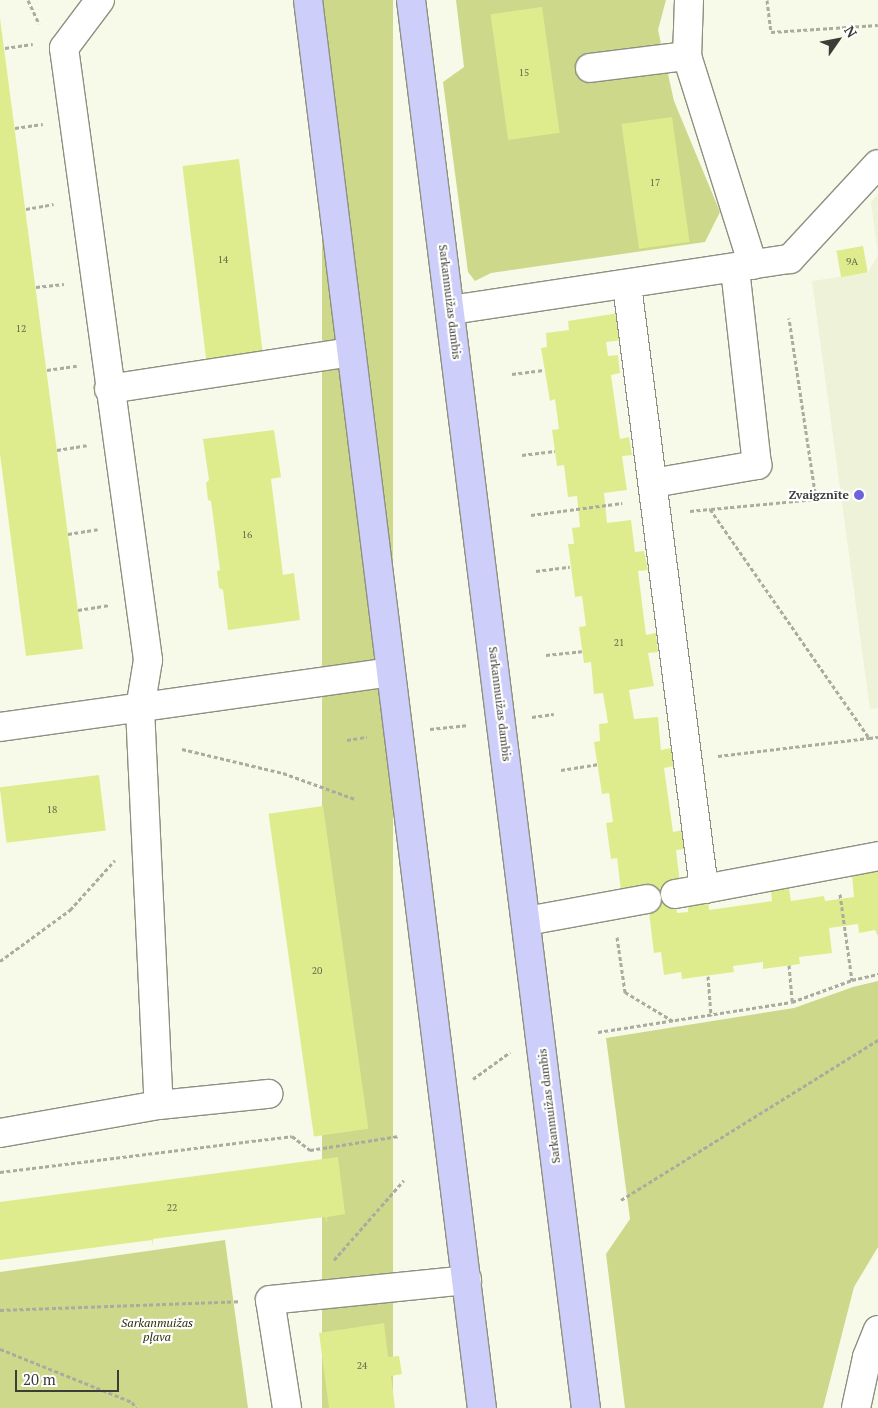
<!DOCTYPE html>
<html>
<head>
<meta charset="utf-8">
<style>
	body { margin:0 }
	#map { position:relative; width:878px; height:1408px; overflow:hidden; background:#f7fae8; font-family:"PT Serif",serif }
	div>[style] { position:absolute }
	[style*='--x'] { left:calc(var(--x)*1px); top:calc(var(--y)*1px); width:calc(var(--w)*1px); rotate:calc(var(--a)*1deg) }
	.built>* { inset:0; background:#edf2d8 }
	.green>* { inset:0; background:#cdd88b; transform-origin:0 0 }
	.building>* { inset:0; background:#dfec8e; transform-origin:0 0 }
	.path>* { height:3px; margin-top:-1.5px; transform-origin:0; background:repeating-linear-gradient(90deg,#a9ac9e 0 4px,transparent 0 6.5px) }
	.roads { filter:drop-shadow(1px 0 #8d9080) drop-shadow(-1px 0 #8d9080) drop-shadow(0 1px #8d9080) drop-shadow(0 -1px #8d9080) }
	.street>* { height:28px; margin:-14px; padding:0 14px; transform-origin:14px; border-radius:14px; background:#fff }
	.primary>* { height:28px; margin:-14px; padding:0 14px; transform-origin:14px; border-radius:14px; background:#cdcefa }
	.dots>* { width:14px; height:14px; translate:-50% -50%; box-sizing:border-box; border:2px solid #fff; border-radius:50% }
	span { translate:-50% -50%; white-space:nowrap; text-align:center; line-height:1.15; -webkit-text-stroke:4.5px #fff; paint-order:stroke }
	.number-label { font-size:10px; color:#65694c }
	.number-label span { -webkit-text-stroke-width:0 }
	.street-label { font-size:12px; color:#3c3d36 }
	.poi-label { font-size:12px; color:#3c3d36; font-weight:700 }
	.right { translate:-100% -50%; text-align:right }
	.park-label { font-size:12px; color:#2b2f06; font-style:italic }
	.north { position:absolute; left:813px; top:15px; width:50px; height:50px; -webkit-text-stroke:4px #fff; paint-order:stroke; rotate:57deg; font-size:14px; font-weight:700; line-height:20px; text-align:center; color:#3c3d36 }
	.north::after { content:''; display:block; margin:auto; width:18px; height:22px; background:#3c3d36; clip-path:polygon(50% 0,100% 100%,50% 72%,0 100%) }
	.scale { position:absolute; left:15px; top:1370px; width:104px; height:22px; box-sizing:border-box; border:2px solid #3c3d36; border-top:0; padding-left:6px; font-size:15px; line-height:18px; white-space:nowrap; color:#3c3d36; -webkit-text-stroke:4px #fff; paint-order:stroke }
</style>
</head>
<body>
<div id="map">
	<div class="built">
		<i style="clip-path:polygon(878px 194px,878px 708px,870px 709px,812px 281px,868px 273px,878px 255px,871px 202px)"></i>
	</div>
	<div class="green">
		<i style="left:322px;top:0;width:71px;height:1420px"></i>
		<i style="clip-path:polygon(456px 0,666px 0,658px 30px,674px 101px,720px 212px,705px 242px,491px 273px,475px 281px,468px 272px,443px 82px,464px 67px)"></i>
		<i style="clip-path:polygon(878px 981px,878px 1247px,854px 1287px,823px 1408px,625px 1408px,606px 1254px,630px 1219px,606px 1038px,794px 1008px,853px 987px)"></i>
		<i style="clip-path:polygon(225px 1240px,248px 1408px,0 1408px,0 1272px)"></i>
	</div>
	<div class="building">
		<i style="left:542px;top:7px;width:127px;height:52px;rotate:82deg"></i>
		<i style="clip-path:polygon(0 18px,83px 649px,26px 656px,0 454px)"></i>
		<i style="left:672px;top:117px;width:126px;height:51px;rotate:82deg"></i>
		<i style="left:239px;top:159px;width:197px;height:57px;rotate:83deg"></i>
		<i style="left:863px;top:246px;width:27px;height:27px;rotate:80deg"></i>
		<i style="clip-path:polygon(619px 313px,623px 340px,606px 342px,608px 356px,618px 355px,620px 373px,611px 375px,620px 439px,629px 437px,632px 455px,622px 456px,627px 490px,604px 493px,607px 523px,631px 520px,635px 552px,644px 551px,648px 570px,638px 571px,646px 635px,656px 633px,658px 652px,648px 653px,654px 686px,629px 690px,634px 719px,658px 717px,661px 750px,671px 748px,674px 766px,664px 768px,673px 832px,683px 830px,685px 849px,676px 850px,680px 883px,675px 894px,677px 913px,688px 912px,688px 903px,708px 900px,709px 910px,772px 901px,771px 891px,789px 889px,791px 901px,824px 896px,825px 901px,854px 897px,852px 874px,878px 871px,878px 936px,875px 930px,859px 933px,858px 924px,829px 928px,832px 953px,799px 957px,800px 964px,763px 969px,763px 962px,733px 966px,734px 972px,682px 979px,681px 972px,664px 975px,661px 952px,654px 953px,646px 888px,621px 891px,617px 858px,611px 859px,606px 823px,613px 822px,609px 793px,602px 794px,594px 742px,600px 741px,599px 724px,608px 723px,603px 693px,594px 694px,591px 662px,584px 663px,579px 627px,586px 626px,582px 596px,575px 597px,568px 544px,574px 544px,572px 528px,580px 527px,577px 496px,568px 497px,564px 465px,557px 466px,552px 430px,559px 429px,555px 399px,550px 401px,541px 348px,547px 347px,546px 333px,569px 330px,568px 321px)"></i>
		<i style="clip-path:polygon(274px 430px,281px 477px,271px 479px,283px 575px,294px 573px,300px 620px,228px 630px,223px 590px,219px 588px,217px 571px,220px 570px,211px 501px,208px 500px,206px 483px,209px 480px,203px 439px)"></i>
		<i style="left:99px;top:775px;width:56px;height:100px;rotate:83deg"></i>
		<i style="left:323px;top:806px;width:326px;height:55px;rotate:82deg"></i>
		<i style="clip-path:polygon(338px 1157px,345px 1214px,327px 1217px,327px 1223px,325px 1217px,153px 1239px,152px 1246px,152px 1240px,0 1260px,0 1202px)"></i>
		<i style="clip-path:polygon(384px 1323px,388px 1357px,399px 1356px,402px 1374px,391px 1376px,395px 1408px,329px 1408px,319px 1333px)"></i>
	</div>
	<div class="path">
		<i style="--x:28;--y:0;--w:26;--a:65"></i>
		<i style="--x:767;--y:0;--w:32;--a:83"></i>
		<i style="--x:771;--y:32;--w:107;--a:-3.7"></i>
		<i style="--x:5;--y:48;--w:28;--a:-8"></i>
		<i style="--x:15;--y:128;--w:28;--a:-8"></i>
		<i style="--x:26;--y:209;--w:28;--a:-10"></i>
		<i style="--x:36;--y:287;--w:28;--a:-6"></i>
		<i style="--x:47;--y:370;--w:30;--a:-8"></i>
		<i style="--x:512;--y:374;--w:32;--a:-7"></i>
		<i style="--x:57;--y:450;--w:30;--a:-9"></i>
		<i style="--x:522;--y:455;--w:33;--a:-7"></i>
		<i style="--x:711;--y:509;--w:105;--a:-5.4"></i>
		<i style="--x:816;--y:499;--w:183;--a:-98.5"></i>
		<i style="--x:690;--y:511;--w:20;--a:-6"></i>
		<i style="--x:710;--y:509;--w:279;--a:55.2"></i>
		<i style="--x:869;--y:738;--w:9;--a:-6"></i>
		<i style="--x:531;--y:515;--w:92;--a:-7.5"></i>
		<i style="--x:68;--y:534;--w:30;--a:-9"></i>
		<i style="--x:536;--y:571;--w:34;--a:-7"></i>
		<i style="--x:78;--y:610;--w:32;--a:-9"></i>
		<i style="--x:546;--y:655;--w:36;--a:-6"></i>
		<i style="--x:532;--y:717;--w:22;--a:-8"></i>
		<i style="--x:430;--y:729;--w:39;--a:-6"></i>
		<i style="--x:347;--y:740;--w:20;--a:-9"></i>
		<i style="--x:182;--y:749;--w:104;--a:13.4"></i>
		<i style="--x:283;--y:773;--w:77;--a:19.9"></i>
		<i style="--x:718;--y:756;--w:152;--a:-6.8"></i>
		<i style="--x:561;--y:770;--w:37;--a:-9"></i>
		<i style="--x:840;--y:894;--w:87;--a:82.1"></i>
		<i style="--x:617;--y:937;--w:56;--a:81.7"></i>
		<i style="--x:625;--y:992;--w:56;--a:31.1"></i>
		<i style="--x:0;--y:961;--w:87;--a:-36.1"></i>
		<i style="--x:70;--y:910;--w:67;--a:-48"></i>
		<i style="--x:789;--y:965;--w:37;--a:85"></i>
		<i style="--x:708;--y:976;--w:40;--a:85.7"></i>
		<i style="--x:598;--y:1032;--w:196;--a:-8.8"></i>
		<i style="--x:792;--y:1002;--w:64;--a:-20.1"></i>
		<i style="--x:852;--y:980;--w:27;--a:-13"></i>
		<i style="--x:473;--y:1079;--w:46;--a:-36.1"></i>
		<i style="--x:0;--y:1172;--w:294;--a:-7"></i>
		<i style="--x:292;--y:1136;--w:23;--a:38"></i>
		<i style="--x:310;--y:1150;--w:90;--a:-8.9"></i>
		<i style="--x:621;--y:1200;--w:303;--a:-31.9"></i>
		<i style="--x:334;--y:1260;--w:106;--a:-48.8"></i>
		<i style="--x:0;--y:1310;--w:240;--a:-2.1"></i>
		<i style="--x:0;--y:1349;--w:142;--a:21.9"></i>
		<i style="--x:132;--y:1402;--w:7;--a:56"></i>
	</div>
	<div class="roads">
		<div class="street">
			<i style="--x:100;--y:0;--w:60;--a:126.9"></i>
			<i style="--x:64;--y:48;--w:618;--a:82.18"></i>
			<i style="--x:148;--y:660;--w:50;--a:99.3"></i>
			<i style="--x:140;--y:709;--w:396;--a:87.3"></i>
			<i style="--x:689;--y:0;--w:56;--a:92"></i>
			<i style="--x:687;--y:56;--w:219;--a:72.5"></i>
			<i style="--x:590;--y:68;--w:98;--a:-7.1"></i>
			<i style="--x:627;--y:285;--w:609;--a:82.73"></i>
			<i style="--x:704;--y:889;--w:177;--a:-10.7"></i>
			<i style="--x:451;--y:310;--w:343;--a:-8.6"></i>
			<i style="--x:790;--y:259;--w:129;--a:-47.2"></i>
			<i style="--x:109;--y:389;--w:245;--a:-8.7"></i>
			<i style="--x:653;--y:483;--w:106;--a:-9.8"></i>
			<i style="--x:757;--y:465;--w:198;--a:-96.4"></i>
			<i style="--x:0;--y:727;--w:393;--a:-8"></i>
			<i style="--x:675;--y:894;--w:29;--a:-10"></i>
			<i style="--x:527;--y:921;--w:122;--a:-10.4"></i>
			<i style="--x:0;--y:1133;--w:161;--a:-10"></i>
			<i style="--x:159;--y:1105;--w:110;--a:-5.8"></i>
			<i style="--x:287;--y:1408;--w:109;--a:-98.9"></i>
			<i style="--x:270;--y:1300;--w:198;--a:-5.8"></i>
			<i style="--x:856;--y:1408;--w:52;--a:-77.8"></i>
			<i style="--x:867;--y:1357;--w:29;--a:-68"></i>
		</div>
		<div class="primary">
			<i style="--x:308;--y:0;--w:1419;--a:82.96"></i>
			<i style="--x:411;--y:0;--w:1419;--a:82.92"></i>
		</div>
	</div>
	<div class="dots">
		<i style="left:859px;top:495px;background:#6c62dc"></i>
	</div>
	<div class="number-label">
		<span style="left:524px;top:73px">15</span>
		<span style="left:655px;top:183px">17</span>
		<span style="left:223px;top:260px">14</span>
		<span style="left:852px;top:262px">9A</span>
		<span style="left:21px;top:329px">12</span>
		<span style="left:247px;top:535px">16</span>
		<span style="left:619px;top:643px">21</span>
		<span style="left:52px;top:810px">18</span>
		<span style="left:317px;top:971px">20</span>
		<span style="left:172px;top:1208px">22</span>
		<span style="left:362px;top:1366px">24</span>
	</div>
	<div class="street-label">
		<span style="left:450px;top:302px;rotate:83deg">Sarkanmuižas dambis</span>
		<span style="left:500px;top:704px;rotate:83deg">Sarkanmuižas dambis</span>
		<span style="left:549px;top:1106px;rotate:-97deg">Sarkanmuižas dambis</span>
	</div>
	<div class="poi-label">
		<span class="right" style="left:849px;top:495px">Zvaigznīte</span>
	</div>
	<div class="park-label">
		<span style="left:157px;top:1330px">Sarkanmuižas<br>pļava</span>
	</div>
	<div class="north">N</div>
	<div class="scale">20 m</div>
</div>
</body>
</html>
